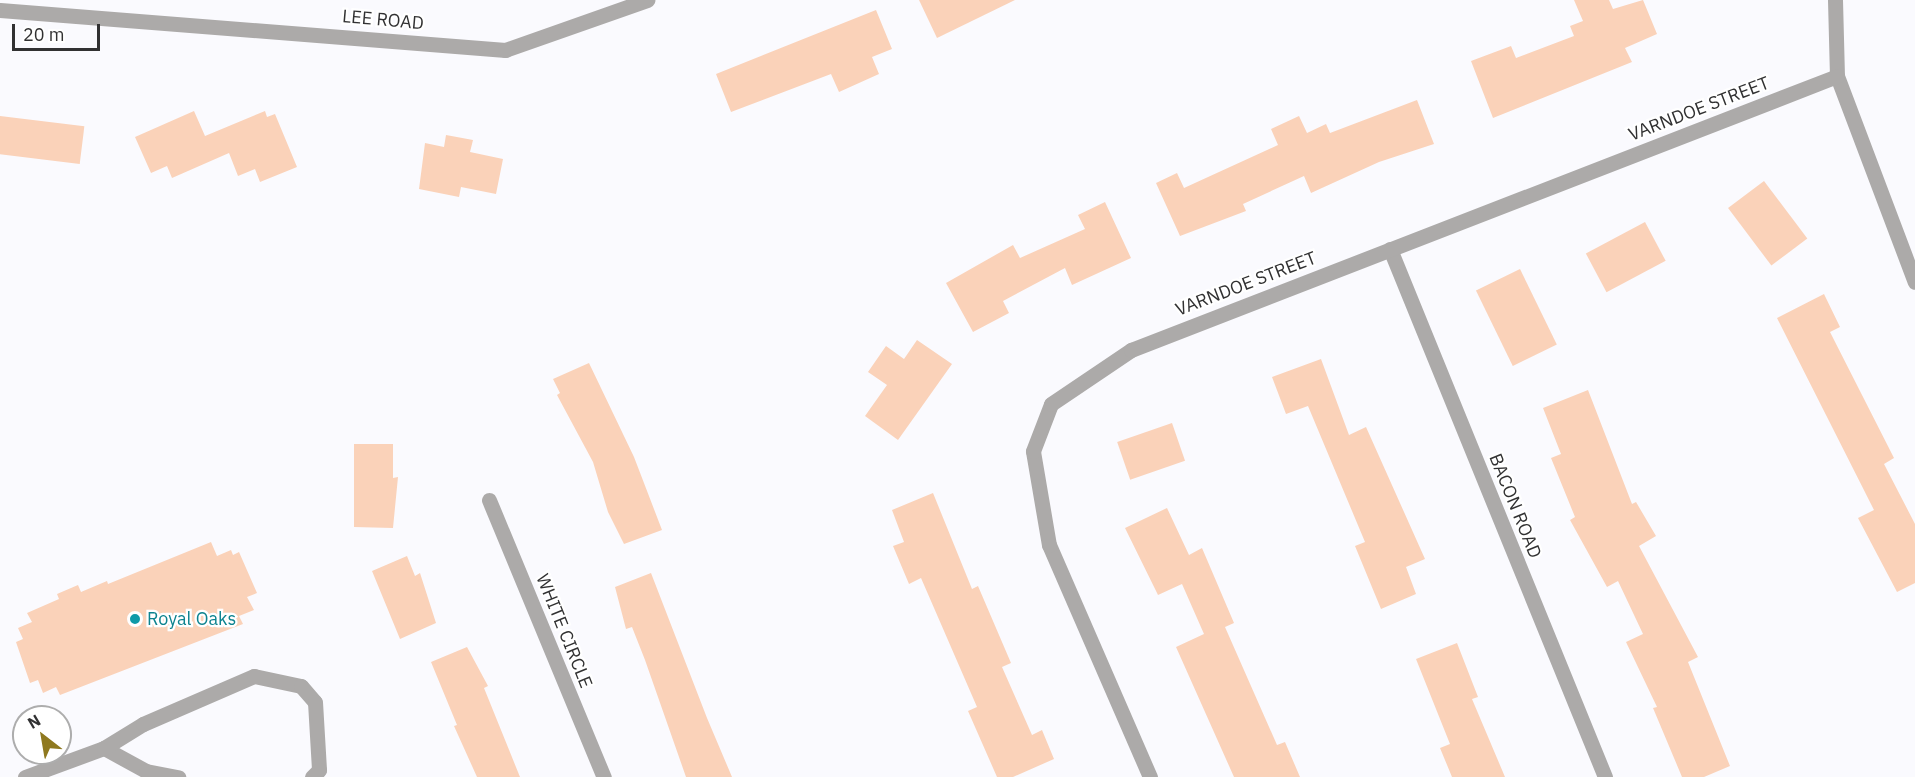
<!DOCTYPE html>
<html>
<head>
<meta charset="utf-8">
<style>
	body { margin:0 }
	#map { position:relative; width:1915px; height:777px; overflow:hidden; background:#fafafe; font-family:"IBM Plex Sans",sans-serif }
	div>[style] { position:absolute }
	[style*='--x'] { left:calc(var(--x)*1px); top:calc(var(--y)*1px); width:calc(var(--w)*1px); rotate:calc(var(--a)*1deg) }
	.building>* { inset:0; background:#fad2b9; transform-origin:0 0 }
	.lane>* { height:15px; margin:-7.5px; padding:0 7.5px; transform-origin:7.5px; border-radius:7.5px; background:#acaaa9 }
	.street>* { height:15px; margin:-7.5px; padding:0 7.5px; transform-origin:7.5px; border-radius:7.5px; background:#acaaa9 }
	.dots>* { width:16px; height:16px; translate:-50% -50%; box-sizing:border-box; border:3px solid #fff; border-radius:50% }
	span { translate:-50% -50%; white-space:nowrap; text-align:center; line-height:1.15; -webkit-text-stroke:4.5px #fff; paint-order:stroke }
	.street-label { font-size:18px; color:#313132 }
	.culture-label { font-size:18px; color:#0d838f }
	.left { translate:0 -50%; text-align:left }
	.north { position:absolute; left:12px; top:705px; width:60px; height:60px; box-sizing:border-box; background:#fff; border:2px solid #adadad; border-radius:50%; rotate:329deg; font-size:16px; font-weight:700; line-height:24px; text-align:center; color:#313132 }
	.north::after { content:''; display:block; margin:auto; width:21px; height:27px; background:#8f791f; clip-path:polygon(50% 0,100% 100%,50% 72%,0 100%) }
	.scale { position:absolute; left:12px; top:24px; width:88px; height:27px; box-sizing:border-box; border:3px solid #313132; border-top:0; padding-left:8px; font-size:18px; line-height:21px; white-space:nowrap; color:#313132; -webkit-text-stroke:4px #fff; paint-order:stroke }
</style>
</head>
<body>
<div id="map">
	<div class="building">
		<i style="clip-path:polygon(919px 0,1015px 0,937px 38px)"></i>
		<i style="clip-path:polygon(1574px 0,1609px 0,1613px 9px,1643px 0,1657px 34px,1625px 48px,1632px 62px,1493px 118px,1471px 61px,1511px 46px,1516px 58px,1574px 36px,1570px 26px,1583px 21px)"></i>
		<i style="clip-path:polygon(876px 10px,892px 49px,872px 57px,879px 74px,839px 92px,831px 74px,731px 112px,716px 74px)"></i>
		<i style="clip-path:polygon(1417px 100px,1434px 144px,1379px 162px,1311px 193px,1304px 176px,1243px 204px,1246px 211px,1180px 236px,1156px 183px,1177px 173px,1184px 188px,1278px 145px,1271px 129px,1299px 116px,1307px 133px,1326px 124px,1330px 133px)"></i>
		<i style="clip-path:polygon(194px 111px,205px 136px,265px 111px,267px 117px,275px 114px,297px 167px,260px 182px,255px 169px,238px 176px,229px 153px,172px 178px,167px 166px,151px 173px,135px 137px)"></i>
		<i style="left:0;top:116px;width:85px;height:38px;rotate:7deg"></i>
		<i style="clip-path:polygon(446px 135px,473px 140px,470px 152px,503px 159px,496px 194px,461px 187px,459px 197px,419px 189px,425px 143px,444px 147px)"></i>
		<i style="left:1764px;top:181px;width:72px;height:45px;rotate:53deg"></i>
		<i style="clip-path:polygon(1105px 202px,1131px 258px,1072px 285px,1065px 268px,1003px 301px,1009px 313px,973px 332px,946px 283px,1013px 245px,1020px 258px,1085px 229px,1078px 215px)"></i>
		<i style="left:1645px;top:222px;width:44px;height:67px;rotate:62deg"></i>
		<i style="left:1520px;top:269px;width:84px;height:49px;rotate:64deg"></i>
		<i style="clip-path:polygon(1824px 294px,1840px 327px,1830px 332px,1894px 458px,1884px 464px,1915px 524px,1915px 583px,1897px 592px,1858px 518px,1874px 510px,1777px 318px)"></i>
		<i style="clip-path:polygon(917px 340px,952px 364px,898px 440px,865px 416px,887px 385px,868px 372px,886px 346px,904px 359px)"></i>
		<i style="clip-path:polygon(1321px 359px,1349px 435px,1366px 427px,1425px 559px,1406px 567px,1416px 594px,1381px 609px,1355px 546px,1365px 542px,1308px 406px,1286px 414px,1272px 377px)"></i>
		<i style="clip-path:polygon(589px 363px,634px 457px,662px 530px,624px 544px,608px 512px,593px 462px,557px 395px,560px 393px,553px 379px)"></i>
		<i style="clip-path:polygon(1588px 390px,1632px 504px,1636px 502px,1656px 536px,1639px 546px,1698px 657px,1688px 662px,1730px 766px,1704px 777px,1682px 777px,1653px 708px,1657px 707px,1626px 642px,1643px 634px,1618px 581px,1607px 587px,1570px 520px,1575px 517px,1551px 458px,1561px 454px,1543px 408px)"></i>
		<i style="left:1172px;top:423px;width:40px;height:58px;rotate:71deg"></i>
		<i style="clip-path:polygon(354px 444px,393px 444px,393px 478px,398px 477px,393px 528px,354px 527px)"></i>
		<i style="clip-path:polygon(933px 493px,972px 589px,978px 586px,1011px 663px,1002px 667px,1032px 735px,1042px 730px,1054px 759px,1013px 777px,997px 777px,968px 711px,977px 707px,921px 578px,909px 584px,893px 546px,904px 542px,892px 510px)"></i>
		<i style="clip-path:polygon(1167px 508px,1189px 555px,1202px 548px,1234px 623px,1225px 627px,1277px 745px,1285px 742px,1300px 777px,1234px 777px,1176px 647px,1204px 634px,1182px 584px,1158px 595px,1125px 528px)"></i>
		<i style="clip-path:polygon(211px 542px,217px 556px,231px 550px,233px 555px,239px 552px,257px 593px,247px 597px,254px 610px,239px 616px,243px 624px,60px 695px,56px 687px,43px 693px,38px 680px,30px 683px,16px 642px,23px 639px,18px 628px,32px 622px,27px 613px,59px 599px,57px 594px,78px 585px,81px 592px,107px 581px,108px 584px)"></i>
		<i style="clip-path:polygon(407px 556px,415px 576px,420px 573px,436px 623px,400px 639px,372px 571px)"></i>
		<i style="clip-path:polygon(651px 573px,707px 718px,732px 777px,686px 777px,645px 660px,632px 627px,626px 629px,615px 587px)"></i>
		<i style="clip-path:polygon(1457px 643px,1478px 697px,1472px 699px,1505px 777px,1452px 777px,1440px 748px,1450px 744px,1416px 659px)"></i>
		<i style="clip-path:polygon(467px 647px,488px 686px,484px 688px,520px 777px,477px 777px,454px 726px,457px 725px,431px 662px)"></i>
	</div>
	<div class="lane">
		<i style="--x:104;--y:748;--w:48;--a:28.7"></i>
		<i style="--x:146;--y:771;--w:33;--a:11"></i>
		<i style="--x:25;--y:777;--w:84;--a:-20.2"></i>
		<i style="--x:104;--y:748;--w:46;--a:-31.6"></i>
		<i style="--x:143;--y:724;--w:121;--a:-23.4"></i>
		<i style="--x:254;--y:676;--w:48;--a:12"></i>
		<i style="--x:301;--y:686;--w:21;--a:49"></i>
		<i style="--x:315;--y:702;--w:68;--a:86.6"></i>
		<i style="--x:319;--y:770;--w:10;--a:135"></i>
	</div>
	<div class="street">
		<i style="--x:1835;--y:0;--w:76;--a:88.5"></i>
		<i style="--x:1837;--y:76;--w:220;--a:69.3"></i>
		<i style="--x:0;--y:10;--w:507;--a:4.53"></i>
		<i style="--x:505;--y:50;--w:151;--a:-19.4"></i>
		<i style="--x:1390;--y:249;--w:570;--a:67.84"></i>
		<i style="--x:489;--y:500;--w:300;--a:67.5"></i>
		<i style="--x:1150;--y:777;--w:253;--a:-113.5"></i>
		<i style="--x:1049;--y:545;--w:95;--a:-99.7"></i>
		<i style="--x:1033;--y:451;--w:50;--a:-69"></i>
		<i style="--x:1051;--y:404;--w:97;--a:-34"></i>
		<i style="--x:1131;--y:350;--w:757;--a:-21.21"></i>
	</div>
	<div class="dots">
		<i style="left:135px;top:619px;background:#0f9aa8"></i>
	</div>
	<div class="street-label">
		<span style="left:383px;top:20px;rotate:5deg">LEE ROAD</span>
		<span style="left:1699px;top:109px;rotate:-21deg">VARNDOE STREET</span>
		<span style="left:1246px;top:284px;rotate:-21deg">VARNDOE STREET</span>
		<span style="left:1515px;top:506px;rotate:68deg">BACON ROAD</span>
		<span style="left:564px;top:631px;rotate:68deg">WHITE CIRCLE</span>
	</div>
	<div class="culture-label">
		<span class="left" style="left:147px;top:619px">Royal Oaks</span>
	</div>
	<div class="north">N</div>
	<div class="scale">20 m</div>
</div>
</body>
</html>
